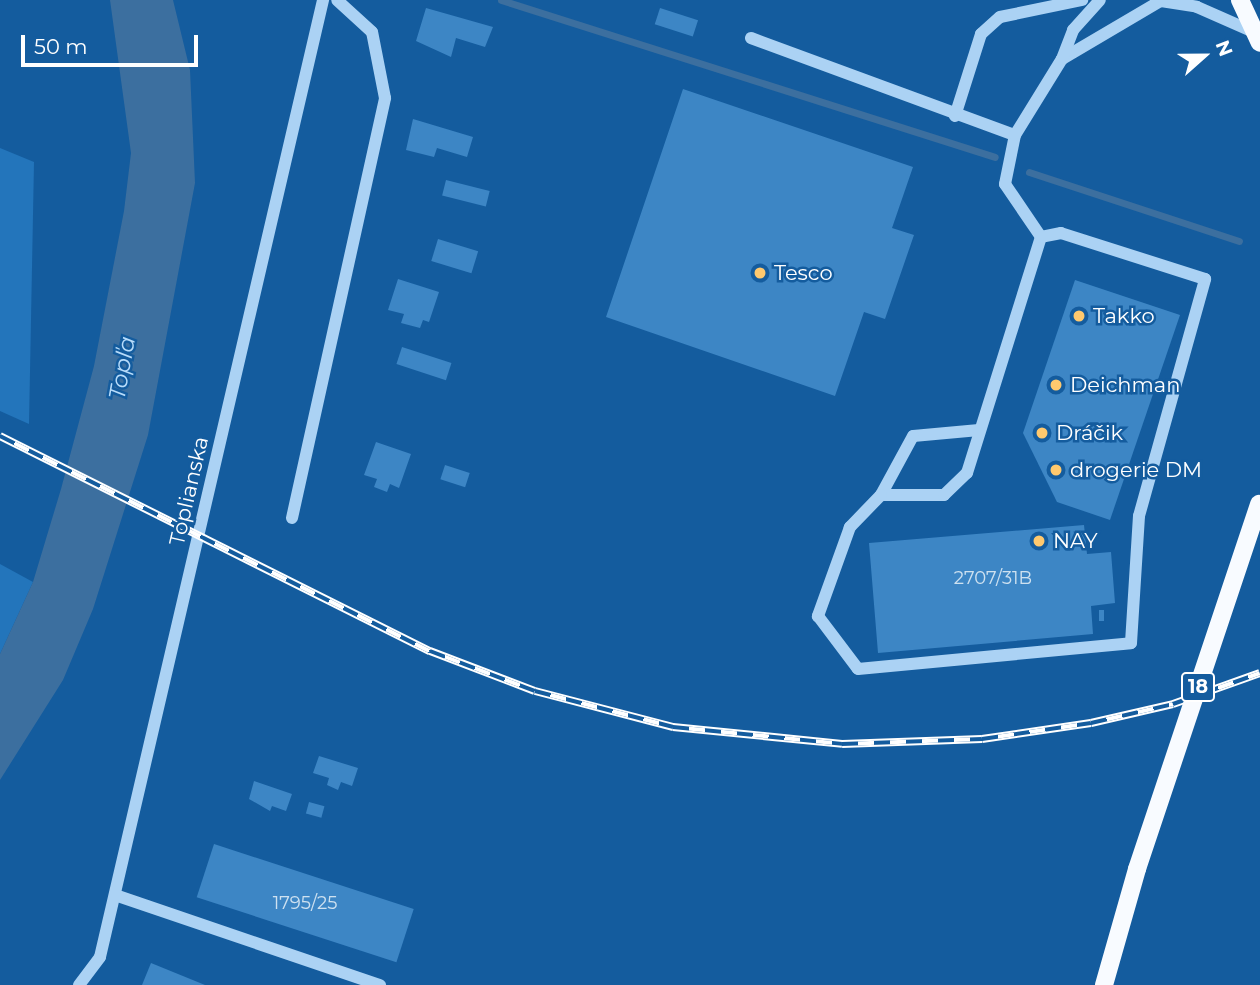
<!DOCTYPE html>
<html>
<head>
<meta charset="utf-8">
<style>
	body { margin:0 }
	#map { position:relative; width:1260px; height:985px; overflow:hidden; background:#145c9e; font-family:Montserrat,sans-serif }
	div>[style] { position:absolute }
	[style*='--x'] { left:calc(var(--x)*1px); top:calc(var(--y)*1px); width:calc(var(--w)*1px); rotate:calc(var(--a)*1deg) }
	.green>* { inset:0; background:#2375bb }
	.water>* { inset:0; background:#3c6f9f }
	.stream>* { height:7px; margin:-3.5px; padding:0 3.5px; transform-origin:3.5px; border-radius:3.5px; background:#3c6f9f }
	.building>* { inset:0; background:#3d86c5; transform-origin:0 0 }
	.minor>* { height:12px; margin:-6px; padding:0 6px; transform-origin:6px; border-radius:6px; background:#abd2f4 }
	.major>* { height:18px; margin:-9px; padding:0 9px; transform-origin:9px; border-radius:9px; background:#f8fbff }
	.rail>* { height:8px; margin-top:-4px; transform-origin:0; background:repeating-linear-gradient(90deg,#145c9e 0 16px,#fff 0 32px); box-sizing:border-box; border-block:2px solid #fff }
	.major-bridge>* { height:18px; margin:-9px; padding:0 9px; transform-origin:9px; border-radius:9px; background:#f8fbff }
	.dots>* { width:19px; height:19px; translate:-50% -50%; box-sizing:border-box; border:4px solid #145c9e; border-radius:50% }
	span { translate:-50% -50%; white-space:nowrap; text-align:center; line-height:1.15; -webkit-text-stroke:5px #145c9e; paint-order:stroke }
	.number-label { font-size:18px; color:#cee1f0 }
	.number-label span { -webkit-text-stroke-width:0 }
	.shield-label span { padding:2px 5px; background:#145c9e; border:2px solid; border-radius:5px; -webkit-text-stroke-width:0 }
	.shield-label { font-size:19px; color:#fff; font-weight:700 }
	.poi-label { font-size:21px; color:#fff }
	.left { translate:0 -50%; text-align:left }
	.street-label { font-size:21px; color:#fff }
	.water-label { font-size:23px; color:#b8dcfa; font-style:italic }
	.north { position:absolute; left:1169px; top:21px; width:70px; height:70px; -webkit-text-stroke:5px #145c9e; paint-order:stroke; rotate:69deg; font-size:19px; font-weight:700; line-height:28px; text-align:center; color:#fff }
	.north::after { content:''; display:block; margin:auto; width:24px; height:32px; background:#fff; clip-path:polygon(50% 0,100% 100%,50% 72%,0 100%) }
	.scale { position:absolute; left:21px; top:35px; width:177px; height:32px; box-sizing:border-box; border:4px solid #fff; border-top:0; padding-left:9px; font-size:21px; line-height:24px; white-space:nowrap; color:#fff; -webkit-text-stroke:5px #145c9e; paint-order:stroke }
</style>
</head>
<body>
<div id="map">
	<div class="green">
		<i style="clip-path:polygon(0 148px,34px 162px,29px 424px,0 411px)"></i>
		<i style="clip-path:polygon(0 564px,33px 582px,0 654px)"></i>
	</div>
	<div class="water">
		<i style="clip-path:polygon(110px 0,173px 0,190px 70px,195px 183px,148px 435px,93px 609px,63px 680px,0 780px,0 654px,33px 582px,61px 489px,94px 366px,124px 211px,131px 153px)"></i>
	</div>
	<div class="stream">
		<i style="--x:501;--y:0;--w:518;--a:17.63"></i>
		<i style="--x:1029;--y:172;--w:221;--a:18.2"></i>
	</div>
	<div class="building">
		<i style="clip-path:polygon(426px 8px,493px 27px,485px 47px,456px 38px,451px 57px,416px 41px)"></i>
		<i style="left:660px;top:8px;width:40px;height:17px;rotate:18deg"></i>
		<i style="clip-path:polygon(683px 89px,913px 167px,892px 228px,914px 235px,885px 319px,864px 312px,835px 396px,606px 317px)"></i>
		<i style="clip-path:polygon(413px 119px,473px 137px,467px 157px,437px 148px,434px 157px,406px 150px)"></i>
		<i style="left:446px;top:180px;width:45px;height:16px;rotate:14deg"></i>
		<i style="left:438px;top:239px;width:42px;height:23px;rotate:17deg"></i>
		<i style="clip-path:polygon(398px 279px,439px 292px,429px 322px,423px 320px,420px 328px,401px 323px,404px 314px,388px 310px)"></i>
		<i style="clip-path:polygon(1075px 280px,1180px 315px,1110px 520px,1057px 502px,1023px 433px)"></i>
		<i style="left:402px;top:347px;width:52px;height:18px;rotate:18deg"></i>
		<i style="clip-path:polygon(376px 442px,411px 454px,399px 488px,390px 484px,387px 492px,374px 487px,377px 479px,364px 475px)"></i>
		<i style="left:445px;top:465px;width:26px;height:15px;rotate:18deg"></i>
		<i style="clip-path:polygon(1084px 525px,1087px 554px,1111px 552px,1115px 603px,1091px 606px,1093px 634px,878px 653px,869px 543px)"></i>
		<i style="left:1099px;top:610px;width:5px;height:11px"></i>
		<i style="clip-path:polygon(319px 756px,358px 768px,352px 786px,341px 782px,338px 790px,327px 785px,329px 778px,313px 773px)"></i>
		<i style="clip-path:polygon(254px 781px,292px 794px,286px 811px,272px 806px,270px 811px,249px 799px)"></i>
		<i style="left:309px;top:802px;width:16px;height:12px;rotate:15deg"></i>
		<i style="left:214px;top:844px;width:210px;height:56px;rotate:18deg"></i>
		<i style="clip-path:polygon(151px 963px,205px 985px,142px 985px)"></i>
	</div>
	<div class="minor">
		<i style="--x:1161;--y:1;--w:36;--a:9"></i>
		<i style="--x:1197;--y:7;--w:64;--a:23.8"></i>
		<i style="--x:751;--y:38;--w:281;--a:20.2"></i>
		<i style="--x:1062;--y:59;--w:116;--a:-30.5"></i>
		<i style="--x:955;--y:116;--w:86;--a:-72.4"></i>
		<i style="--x:981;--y:34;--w:25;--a:-42"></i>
		<i style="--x:1000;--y:17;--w:84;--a:-11.7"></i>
		<i style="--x:979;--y:430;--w:66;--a:174.8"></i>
		<i style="--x:913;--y:436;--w:67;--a:118.5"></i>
		<i style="--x:881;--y:495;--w:63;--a:0"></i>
		<i style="--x:944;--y:495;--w:32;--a:-44"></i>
		<i style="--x:967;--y:473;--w:247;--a:-72.6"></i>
		<i style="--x:1041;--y:237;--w:64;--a:-124.2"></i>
		<i style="--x:1005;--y:184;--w:50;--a:-78.5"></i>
		<i style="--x:1015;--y:135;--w:89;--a:-58.3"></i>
		<i style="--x:1062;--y:59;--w:31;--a:-69"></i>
		<i style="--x:1073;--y:30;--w:40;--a:-48"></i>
		<i style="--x:881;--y:495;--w:45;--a:134.1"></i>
		<i style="--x:850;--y:527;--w:95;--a:109.8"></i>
		<i style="--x:818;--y:616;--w:66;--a:53"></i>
		<i style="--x:858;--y:669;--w:274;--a:-5.4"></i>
		<i style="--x:1131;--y:643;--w:127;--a:-86.4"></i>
		<i style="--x:1139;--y:516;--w:246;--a:-74.4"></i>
		<i style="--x:1205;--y:279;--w:151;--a:-162.3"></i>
		<i style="--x:1061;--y:233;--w:20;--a:169"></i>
		<i style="--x:292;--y:518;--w:430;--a:-77.5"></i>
		<i style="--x:385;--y:98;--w:67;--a:-101.1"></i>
		<i style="--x:372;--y:32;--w:47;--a:-137.6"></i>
		<i style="--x:115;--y:895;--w:280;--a:18.8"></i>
		<i style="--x:79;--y:985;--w:35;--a:-53"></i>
		<i style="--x:100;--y:957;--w:983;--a:-76.88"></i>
	</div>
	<div class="major">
		<i style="--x:1240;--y:0;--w:47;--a:65.1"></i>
		<i style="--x:1104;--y:985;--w:121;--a:-74.1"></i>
	</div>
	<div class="rail">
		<i style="--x:0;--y:436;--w:481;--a:26.6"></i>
		<i style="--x:430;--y:651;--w:112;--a:20.9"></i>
		<i style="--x:535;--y:691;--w:143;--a:14.6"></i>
		<i style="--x:673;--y:727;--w:170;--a:5.7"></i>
		<i style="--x:842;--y:744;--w:140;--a:-2"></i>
		<i style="--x:982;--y:739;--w:110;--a:-8.4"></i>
		<i style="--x:1091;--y:723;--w:84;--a:-13"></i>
		<i style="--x:1173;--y:704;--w:92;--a:-19.6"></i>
	</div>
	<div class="major-bridge">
		<i style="--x:1137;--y:869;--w:385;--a:-71.5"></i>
	</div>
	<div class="dots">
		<i style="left:760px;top:273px;background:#ffc96e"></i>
		<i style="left:1079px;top:316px;background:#ffc96e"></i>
		<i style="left:1056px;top:385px;background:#ffc96e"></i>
		<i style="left:1042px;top:433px;background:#ffc96e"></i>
		<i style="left:1056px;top:470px;background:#ffc96e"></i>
		<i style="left:1039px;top:541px;background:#ffc96e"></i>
	</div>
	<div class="number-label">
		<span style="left:993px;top:578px">2707/31B</span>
		<span style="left:305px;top:903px">1795/25</span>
	</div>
	<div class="shield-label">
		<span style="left:1198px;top:687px">18</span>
	</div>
	<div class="poi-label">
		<span class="left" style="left:774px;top:273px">Tesco</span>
		<span class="left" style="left:1093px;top:316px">Takko</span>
		<span class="left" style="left:1070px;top:385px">Deichman</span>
		<span class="left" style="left:1056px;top:433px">Dráčik</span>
		<span class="left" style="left:1070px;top:470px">drogerie DM</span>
		<span class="left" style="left:1053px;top:541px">NAY</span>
	</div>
	<div class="street-label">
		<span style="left:189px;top:491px;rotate:-77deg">Toplianska</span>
	</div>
	<div class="water-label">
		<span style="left:122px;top:368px;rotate:-80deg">Topľa</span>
	</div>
	<div class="north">N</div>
	<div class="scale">50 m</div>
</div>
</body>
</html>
